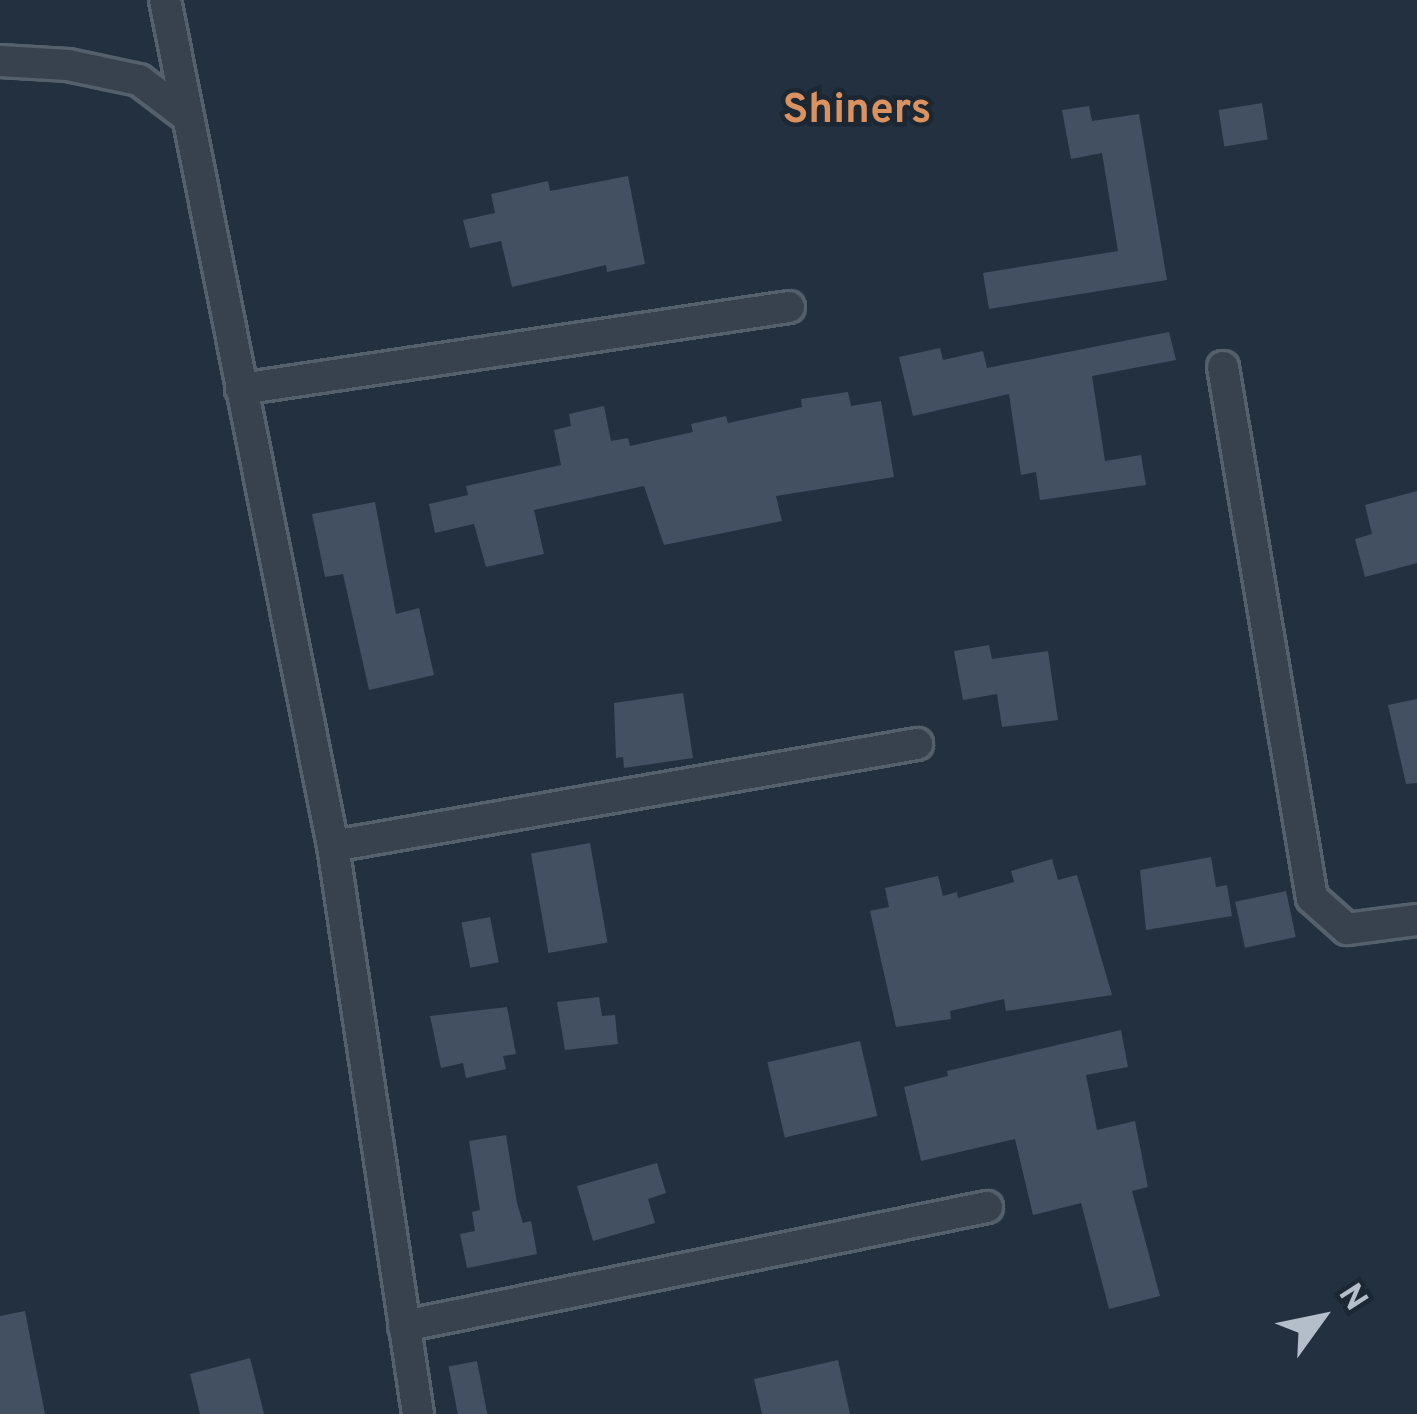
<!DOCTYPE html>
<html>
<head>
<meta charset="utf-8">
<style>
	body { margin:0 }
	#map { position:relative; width:1417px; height:1414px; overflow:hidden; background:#23303f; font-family:Overpass,sans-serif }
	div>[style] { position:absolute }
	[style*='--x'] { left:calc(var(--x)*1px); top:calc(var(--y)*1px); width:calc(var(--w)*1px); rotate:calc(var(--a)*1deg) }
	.building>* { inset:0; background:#425061; transform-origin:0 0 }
	.roads { filter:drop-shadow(3px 0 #55606d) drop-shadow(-3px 0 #55606d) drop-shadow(0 3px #55606d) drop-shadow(0 -3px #55606d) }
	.street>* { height:30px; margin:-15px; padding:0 15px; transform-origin:15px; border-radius:15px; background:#38424f }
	span { translate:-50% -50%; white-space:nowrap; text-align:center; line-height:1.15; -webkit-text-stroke:9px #1c2734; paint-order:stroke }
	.neighbourhood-label { font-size:42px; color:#d99260; font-weight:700 }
	.north { position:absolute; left:1261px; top:1258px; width:120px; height:120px; -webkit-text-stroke:9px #1c2734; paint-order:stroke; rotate:57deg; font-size:33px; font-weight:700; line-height:48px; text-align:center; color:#b4bdca }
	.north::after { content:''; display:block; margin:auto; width:42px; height:54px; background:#b4bdca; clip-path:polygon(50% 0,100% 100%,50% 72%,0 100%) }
</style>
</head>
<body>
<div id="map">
	<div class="building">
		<i style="left:1262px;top:103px;width:37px;height:44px;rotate:81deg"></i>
		<i style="clip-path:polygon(1089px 106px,1092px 121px,1139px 114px,1167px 280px,989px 309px,983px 273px,1118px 251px,1102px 153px,1071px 159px,1062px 110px)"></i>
		<i style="clip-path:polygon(628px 176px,645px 264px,607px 272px,606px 265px,512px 287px,501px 241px,470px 248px,463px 220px,495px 213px,491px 194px,548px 181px,550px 191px)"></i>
		<i style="clip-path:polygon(1169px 332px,1176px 360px,1092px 376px,1105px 461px,1141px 455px,1146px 485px,1040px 500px,1036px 472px,1021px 475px,1009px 394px,913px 416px,899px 357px,940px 348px,943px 360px,983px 351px,987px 368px)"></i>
		<i style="clip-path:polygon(848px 392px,851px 406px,881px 401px,894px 477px,776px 496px,782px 521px,664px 545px,644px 486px,534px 510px,544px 554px,486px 567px,474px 524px,435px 533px,429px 504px,468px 495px,466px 486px,561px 465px,554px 430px,571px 426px,569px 414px,604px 406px,611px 441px,628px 438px,630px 446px,693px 432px,691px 424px,726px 416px,728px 423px,802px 407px,801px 399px)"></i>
		<i style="clip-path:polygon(1417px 491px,1417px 563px,1365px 577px,1355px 539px,1372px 534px,1365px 505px)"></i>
		<i style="clip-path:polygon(375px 502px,396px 614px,419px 608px,434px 675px,369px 690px,343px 574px,325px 577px,312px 514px)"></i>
		<i style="clip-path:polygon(989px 645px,992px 659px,1048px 651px,1058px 720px,1002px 727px,997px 694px,963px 700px,954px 651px)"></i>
		<i style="clip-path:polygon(683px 693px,693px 758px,624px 768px,623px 757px,616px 758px,614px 703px)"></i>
		<i style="clip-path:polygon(1417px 699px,1417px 783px,1406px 784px,1388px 705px)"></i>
		<i style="left:590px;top:843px;width:101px;height:60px;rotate:80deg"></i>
		<i style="clip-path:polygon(1211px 857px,1216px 887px,1227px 885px,1232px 916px,1146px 930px,1140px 870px)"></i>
		<i style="clip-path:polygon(1052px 859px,1058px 880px,1077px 875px,1112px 995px,1006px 1011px,1004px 999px,950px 1011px,951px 1019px,896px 1027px,870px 911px,889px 907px,885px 888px,938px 876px,943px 896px,957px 892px,958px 898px,1014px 882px,1011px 871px)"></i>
		<i style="left:1286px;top:891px;width:47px;height:52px;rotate:78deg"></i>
		<i style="left:490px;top:917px;width:46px;height:29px;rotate:79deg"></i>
		<i style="clip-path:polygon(599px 997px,602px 1016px,615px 1015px,618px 1044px,565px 1050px,557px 1002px)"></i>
		<i style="clip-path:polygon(507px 1007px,516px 1054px,503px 1056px,506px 1069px,466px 1078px,463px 1063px,441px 1068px,430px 1016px)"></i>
		<i style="clip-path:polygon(1121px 1030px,1128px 1067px,1086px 1075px,1097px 1130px,1135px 1121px,1148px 1187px,1132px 1191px,1160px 1296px,1109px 1309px,1081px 1203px,1033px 1215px,1015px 1139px,921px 1161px,904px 1087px,948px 1076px,947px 1071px)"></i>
		<i style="left:860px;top:1041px;width:77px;height:95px;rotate:77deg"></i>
		<i style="clip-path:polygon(506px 1135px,517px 1203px,523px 1223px,531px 1221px,537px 1254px,467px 1268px,460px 1234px,475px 1231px,472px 1212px,480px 1210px,469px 1141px)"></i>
		<i style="clip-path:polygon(657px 1163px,666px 1193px,648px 1199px,655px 1223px,593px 1241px,577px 1186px)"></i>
		<i style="clip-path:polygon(25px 1311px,45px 1414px,0 1414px,0 1316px)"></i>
		<i style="clip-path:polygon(250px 1358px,264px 1414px,200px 1414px,190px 1374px)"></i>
		<i style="clip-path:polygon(838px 1360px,850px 1414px,762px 1414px,754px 1379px)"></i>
		<i style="left:477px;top:1361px;width:54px;height:29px;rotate:79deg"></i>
	</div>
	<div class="roads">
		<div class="street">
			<i style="--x:165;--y:0;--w:863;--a:78.77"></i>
			<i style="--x:333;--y:846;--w:574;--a:81.49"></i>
			<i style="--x:0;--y:61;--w:68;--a:3.4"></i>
			<i style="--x:68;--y:65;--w:73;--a:11.9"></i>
			<i style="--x:139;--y:80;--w:61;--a:37.1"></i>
			<i style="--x:1223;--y:367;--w:538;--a:80.49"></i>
			<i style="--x:1312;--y:898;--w:47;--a:41.5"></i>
			<i style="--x:1347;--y:929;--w:71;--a:-7.3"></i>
			<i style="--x:241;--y:389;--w:554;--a:-8.51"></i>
			<i style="--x:333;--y:846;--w:593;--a:-9.91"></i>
			<i style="--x:404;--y:1326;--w:595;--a:-11.54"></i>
		</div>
	</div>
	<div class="neighbourhood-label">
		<span style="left:857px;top:112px">Shiners</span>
	</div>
	<div class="north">N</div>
</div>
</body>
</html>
